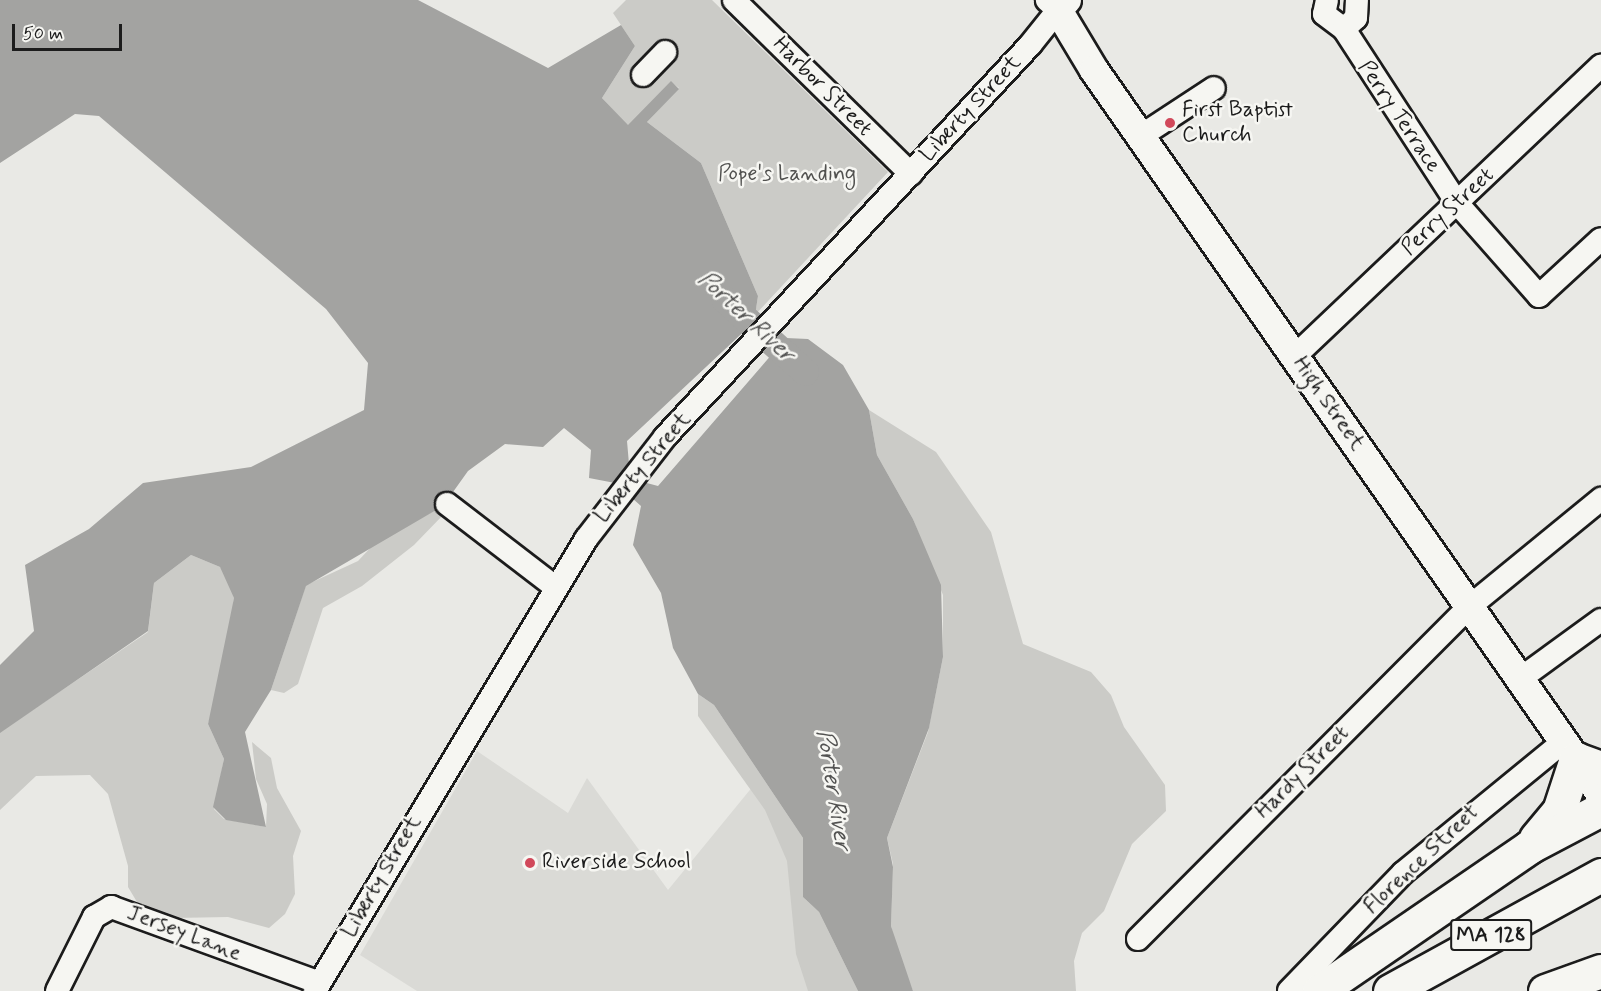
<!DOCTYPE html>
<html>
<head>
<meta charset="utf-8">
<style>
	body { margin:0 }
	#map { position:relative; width:1601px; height:991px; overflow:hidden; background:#e9e9e5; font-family:Mynerve,sans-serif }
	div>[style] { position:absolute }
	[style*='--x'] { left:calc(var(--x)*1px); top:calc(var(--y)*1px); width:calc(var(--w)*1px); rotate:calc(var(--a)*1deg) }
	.built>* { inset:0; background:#dadad6 }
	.green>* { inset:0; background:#cbcbc7 }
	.water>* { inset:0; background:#a3a3a1 }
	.river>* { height:27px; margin:-13.5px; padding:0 13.5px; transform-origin:13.5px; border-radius:13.5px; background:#a3a3a1 }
	.roads { filter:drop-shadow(2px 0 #1c1c1c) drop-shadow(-2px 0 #1c1c1c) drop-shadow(0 2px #1c1c1c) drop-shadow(0 -2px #1c1c1c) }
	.minor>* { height:22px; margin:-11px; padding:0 11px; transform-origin:11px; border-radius:11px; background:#f6f6f2 }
	.major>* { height:28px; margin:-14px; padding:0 14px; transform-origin:14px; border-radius:14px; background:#f6f6f2 }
	.highway>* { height:33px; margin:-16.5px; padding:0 16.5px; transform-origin:16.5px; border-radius:16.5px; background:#f6f6f2 }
	.dots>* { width:16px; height:16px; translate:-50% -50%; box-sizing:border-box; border:3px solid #f6f6f2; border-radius:50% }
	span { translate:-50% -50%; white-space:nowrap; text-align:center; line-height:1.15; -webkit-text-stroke:5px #f6f6f2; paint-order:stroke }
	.shield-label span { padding:2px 4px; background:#f6f6f2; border:2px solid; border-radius:4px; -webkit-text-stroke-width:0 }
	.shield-label { font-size:21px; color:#1c1c1c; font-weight:700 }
	.street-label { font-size:22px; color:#1c1c1c }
	.poi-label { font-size:22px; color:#1c1c1c }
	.left { translate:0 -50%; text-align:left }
	.park-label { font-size:22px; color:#51514f }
	.water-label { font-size:24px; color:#525251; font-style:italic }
	.scale { position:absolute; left:12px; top:24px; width:110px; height:27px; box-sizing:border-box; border:3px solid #1c1c1c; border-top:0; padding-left:8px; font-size:18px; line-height:21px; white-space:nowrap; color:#1c1c1c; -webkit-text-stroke:4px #f6f6f2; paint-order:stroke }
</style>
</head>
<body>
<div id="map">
	<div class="built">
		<i style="clip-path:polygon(477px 751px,568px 813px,587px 778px,668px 890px,758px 780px,792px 835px,824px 991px,417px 991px,360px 955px)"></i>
	</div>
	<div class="green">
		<i style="clip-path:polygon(626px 0,712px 0,888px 172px,755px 315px,758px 296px,701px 163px,647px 122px,679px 88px,671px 82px,628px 126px,602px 98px,635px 46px,613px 13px)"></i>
		<i style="clip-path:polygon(869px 410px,936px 452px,991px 532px,1023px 644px,1091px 672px,1111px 695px,1124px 727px,1165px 785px,1166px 811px,1132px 844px,1104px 911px,1082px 933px,1074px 961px,1076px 991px,913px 991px,899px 957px,891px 926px,893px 864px,887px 838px,928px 732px,943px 657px,943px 595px,913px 519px,877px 455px)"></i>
		<i style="clip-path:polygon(443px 506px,444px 514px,414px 545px,362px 586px,323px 608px,298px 684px,284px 693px,271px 690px,306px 585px,358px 561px,374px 544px)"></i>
		<i style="clip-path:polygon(191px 555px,220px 567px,231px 579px,234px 598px,227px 660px,208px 724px,224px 759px,214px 809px,224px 819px,266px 827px,267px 804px,256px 779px,252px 742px,271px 758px,277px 788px,301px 831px,293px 856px,295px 894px,285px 914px,269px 928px,228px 917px,174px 918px,137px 902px,128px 887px,128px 866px,108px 794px,90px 775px,36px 776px,0 810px,0 732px,148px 632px,154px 583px)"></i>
		<i style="clip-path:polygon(698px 694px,714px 705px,803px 838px,803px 897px,819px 912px,858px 991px,808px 991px,796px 954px,787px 861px,765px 810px,698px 716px)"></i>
	</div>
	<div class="water">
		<i style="clip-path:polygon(0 0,418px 0,548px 68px,621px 25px,635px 46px,602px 98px,628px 125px,671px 81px,679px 89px,647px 122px,701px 163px,758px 296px,754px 322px,627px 441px,629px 464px,643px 482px,658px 486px,786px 338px,808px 339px,843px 365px,869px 410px,877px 455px,913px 519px,941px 585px,943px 657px,929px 728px,887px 838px,893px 867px,891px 926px,913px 991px,858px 991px,819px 912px,803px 897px,803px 838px,714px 705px,698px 694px,673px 648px,661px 593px,633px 545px,641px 506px,615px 483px,589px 478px,591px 450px,564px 428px,543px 447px,505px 444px,468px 471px,443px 506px,306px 586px,271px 690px,245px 732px,266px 827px,226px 820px,213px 807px,224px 759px,208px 724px,234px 598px,220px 567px,191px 555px,154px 583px,148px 631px,0 733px,0 665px,34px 631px,25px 565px,89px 529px,143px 483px,251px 467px,364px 410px,368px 363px,326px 309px,99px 116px,75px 114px,0 163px)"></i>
	</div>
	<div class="river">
		<i style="--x:724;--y:299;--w:109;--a:42"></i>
	</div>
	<div class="roads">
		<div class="minor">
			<i style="--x:734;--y:0;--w:248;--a:44.5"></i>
			<i style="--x:1327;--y:0;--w:14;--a:102"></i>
			<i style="--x:1324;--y:14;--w:25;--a:37"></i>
			<i style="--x:1344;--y:29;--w:16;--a:-43"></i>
			<i style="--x:1356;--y:18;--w:18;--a:-87"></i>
			<i style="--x:1344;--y:29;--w:207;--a:57"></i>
			<i style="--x:1457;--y:203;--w:124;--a:48.6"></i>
			<i style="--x:1539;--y:296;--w:84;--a:-42.6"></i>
			<i style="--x:643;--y:75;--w:32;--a:-46"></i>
			<i style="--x:1141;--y:136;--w:87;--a:-33.3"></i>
			<i style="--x:1295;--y:356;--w:422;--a:-43.5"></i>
			<i style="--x:447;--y:504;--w:135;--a:37.5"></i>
			<i style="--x:1520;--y:679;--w:100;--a:-36.1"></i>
			<i style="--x:1138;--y:939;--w:469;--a:-45.1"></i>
			<i style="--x:1469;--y:607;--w:171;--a:-39.3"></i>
			<i style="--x:57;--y:991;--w:83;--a:-63.4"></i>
			<i style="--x:94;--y:917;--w:20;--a:-30"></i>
			<i style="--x:111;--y:907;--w:222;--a:20"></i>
			<i style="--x:315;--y:991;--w:527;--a:-59.05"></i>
			<i style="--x:586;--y:539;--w:129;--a:-52.2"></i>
			<i style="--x:665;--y:437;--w:536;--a:-47.04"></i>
			<i style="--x:1030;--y:45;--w:45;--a:-51.3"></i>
			<i style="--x:1058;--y:10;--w:15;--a:-138"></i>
			<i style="--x:1289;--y:991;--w:164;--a:-46"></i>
			<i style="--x:1403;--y:873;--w:208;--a:-39.3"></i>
		</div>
		<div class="major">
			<i style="--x:1067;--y:0;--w:13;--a:132"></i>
			<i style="--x:1058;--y:10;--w:70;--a:59"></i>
			<i style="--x:1094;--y:70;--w:885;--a:55.03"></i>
		</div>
		<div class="highway">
			<i style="--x:1536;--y:838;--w:35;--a:-50"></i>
			<i style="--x:1559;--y:811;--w:55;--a:-71.9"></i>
			<i style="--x:1576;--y:759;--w:27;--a:20"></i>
			<i style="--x:1319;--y:991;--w:255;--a:-34.4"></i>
			<i style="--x:1529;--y:847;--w:81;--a:-27.8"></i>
			<i style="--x:1390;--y:991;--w:241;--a:-28.8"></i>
			<i style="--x:1545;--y:991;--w:59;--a:-19.7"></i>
		</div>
	</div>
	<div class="dots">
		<i style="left:1170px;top:123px;background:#d1495b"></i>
		<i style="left:530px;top:863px;background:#d1495b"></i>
	</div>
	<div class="shield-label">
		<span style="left:1491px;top:935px">MA 128</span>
	</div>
	<div class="street-label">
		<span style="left:822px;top:87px;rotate:45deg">Harbor Street</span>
		<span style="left:971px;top:109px;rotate:-47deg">Liberty Street</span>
		<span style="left:1399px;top:117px;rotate:56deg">Perry Terrace</span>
		<span style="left:1448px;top:212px;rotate:-43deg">Perry Street</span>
		<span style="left:1328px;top:404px;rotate:55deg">High Street</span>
		<span style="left:643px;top:468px;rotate:-50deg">Liberty Street</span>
		<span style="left:1303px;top:773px;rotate:-45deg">Hardy Street</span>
		<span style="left:1422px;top:860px;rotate:-43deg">Florence Street</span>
		<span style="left:382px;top:877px;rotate:-60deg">Liberty Street</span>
		<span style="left:184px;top:934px;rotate:21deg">Jersey Lane</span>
	</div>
	<div class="poi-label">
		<span class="left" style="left:1182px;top:123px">First Baptist<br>Church</span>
		<span class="left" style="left:542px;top:863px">Riverside School</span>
	</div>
	<div class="park-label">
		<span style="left:787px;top:175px">Pope's Landing</span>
	</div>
	<div class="water-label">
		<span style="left:746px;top:317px;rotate:43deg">Porter River</span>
		<span style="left:833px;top:790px;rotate:81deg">Porter River</span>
	</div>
	<div class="scale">50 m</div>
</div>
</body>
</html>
